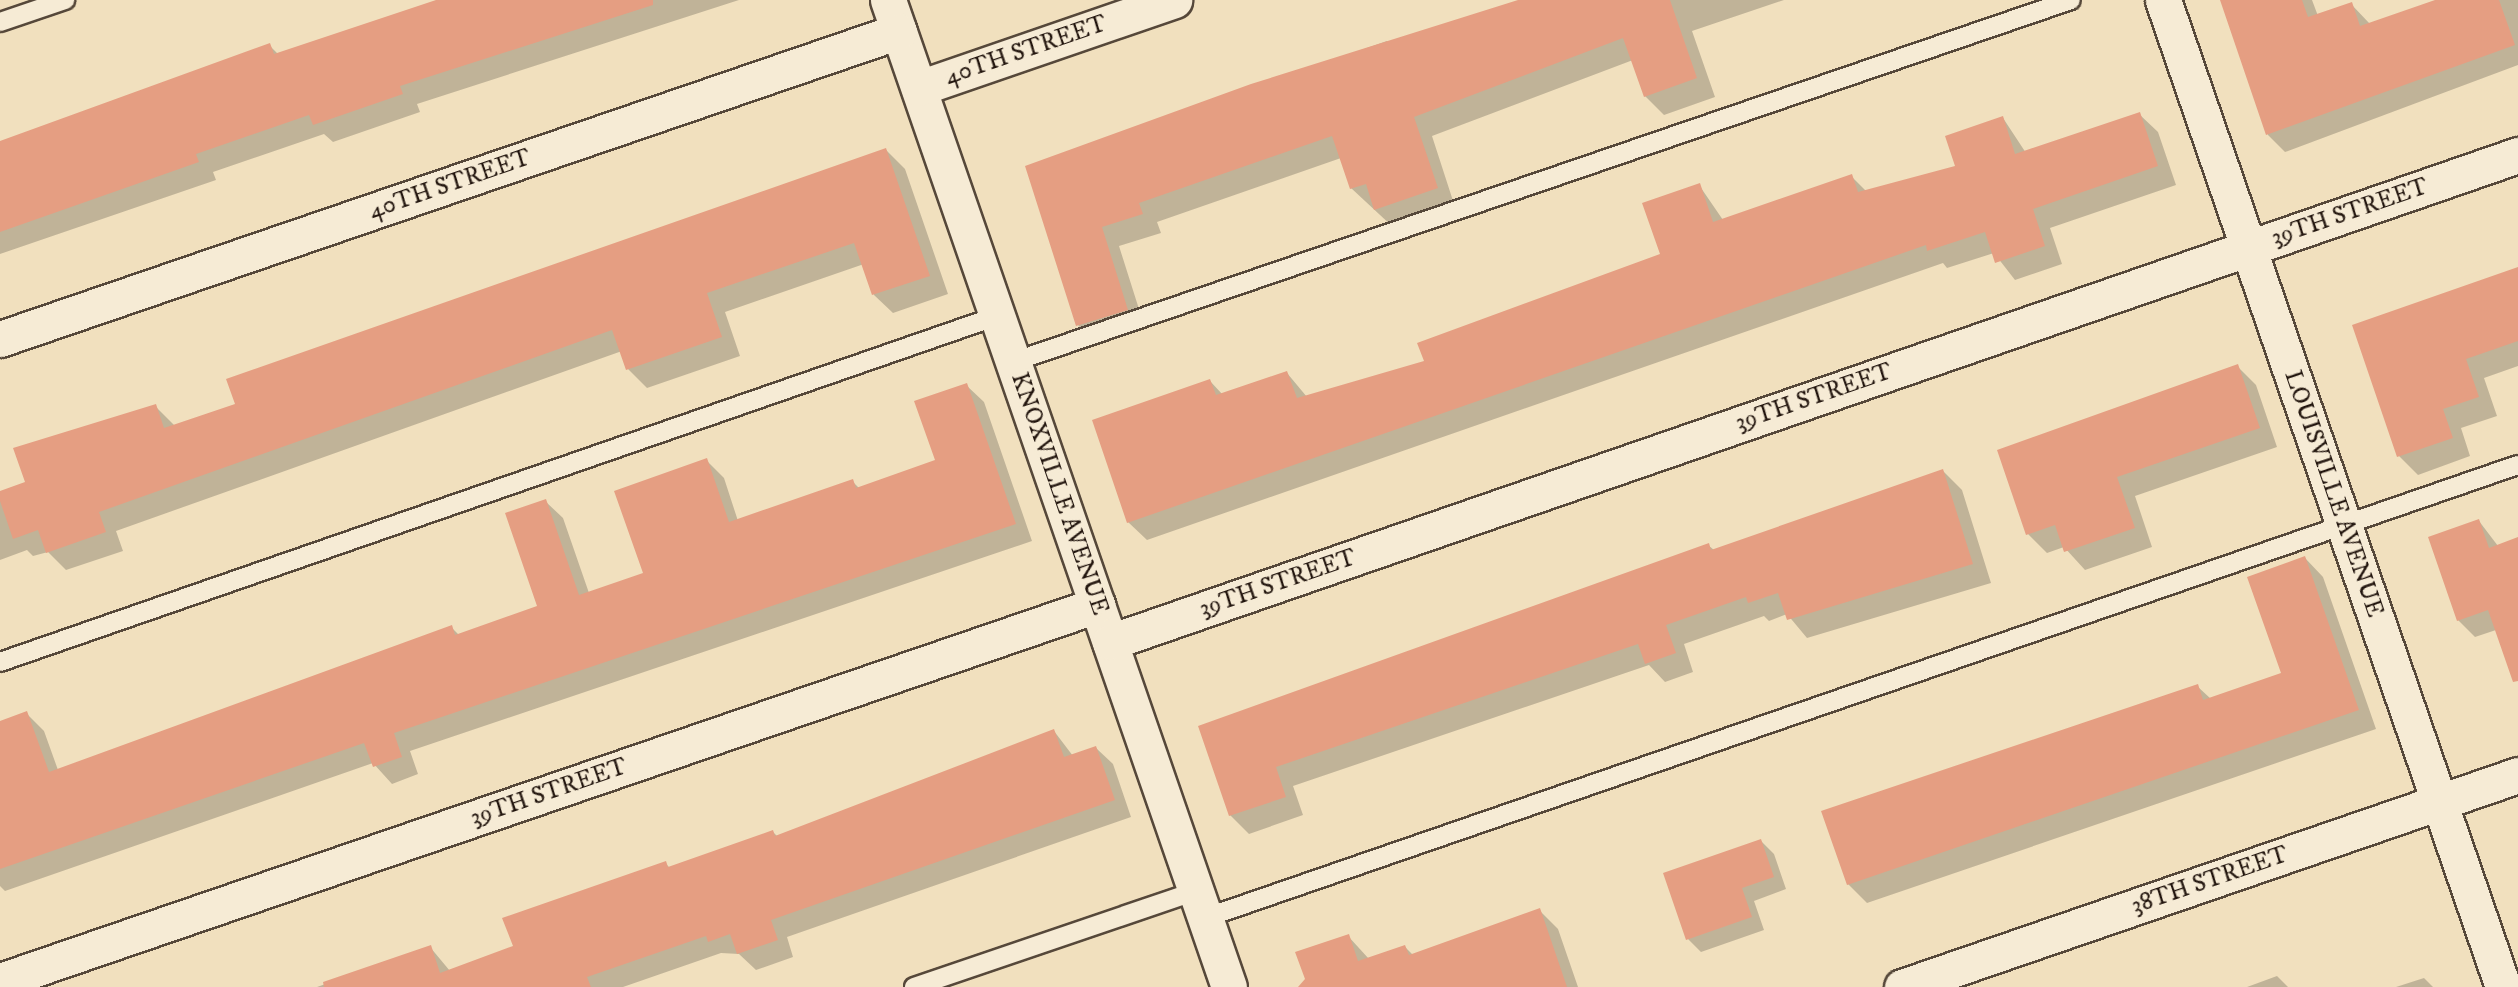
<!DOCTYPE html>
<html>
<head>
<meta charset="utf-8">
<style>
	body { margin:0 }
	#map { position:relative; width:2518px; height:987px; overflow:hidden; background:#f1e0be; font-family:"IM FELL DW Pica",serif }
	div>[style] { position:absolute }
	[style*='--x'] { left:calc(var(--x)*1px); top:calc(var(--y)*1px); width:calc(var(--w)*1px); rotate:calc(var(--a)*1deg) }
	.shadow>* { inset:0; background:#0003 }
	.building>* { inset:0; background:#e59e82 }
	.roads { filter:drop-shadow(2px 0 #56483a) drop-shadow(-2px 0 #56483a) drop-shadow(0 2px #56483a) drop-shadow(0 -2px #56483a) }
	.lane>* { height:18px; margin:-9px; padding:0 9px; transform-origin:9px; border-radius:9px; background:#f6ebd5 }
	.street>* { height:35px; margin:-17.5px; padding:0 17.5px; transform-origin:17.5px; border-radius:17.5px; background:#f6ebd5 }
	span { translate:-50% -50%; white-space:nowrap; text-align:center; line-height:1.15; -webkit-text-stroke:6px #f6ebd5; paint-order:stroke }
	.street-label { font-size:24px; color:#22150e }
</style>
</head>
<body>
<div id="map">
	<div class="shadow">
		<i style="clip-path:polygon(440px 0,739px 0,417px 104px,420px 112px,333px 142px,324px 134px,213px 172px,216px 180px,0 254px,0 142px,269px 45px,279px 55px)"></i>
		<i style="clip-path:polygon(1531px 0,1784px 0,1692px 31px,1715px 97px,1664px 115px,1645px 96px,1633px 60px,1432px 136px,1455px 207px,1394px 228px,1351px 188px,1341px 158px,1157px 222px,1161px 233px,1119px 246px,1145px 328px,1096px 344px,1078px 325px,1027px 167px,1387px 41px,1392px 45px)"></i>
		<i style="clip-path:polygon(2221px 0,2312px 0,2318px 16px,2351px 4px,2370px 24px,2440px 0,2518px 0,2518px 65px,2285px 152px,2268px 135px)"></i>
		<i style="clip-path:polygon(2139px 114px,2158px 132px,2176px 185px,2050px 228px,2062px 264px,2015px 280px,1994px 253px,1947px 268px,1943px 263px,1147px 540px,1128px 522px,1210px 381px,1223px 395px,1287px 373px,1307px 397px,1426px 362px,1662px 255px,1699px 185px,1723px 220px,1851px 176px,1867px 192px,1957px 167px,2003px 118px,2026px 153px)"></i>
		<i style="clip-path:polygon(886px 150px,905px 169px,948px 294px,893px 313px,874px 295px,864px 264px,725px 312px,740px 356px,647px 388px,628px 369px,622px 351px,116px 531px,123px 551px,66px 570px,48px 552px,33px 556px,27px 550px,0 560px,0 493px,27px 484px,155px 406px,175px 426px,237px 405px)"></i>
		<i style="clip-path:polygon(2518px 270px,2518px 366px,2484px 378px,2497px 416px,2461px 428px,2470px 456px,2418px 475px,2399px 456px)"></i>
		<i style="clip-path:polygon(2237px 366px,2256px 385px,2277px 447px,2135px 496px,2152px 547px,2085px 570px,2064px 547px,2047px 553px,2028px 534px)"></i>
		<i style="clip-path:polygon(966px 385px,984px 402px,1032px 541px,410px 751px,418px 774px,392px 784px,373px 763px,5px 891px,0 886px,0 723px,26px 713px,44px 731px,58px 770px,451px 627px,459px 635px,539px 608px,545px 501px,563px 518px,589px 593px,645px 574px,706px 460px,724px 478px,738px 521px,852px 481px,859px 488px,937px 461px)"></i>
		<i style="clip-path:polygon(1943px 471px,1962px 490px,1991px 583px,1807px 638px,1787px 614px,1769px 621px,1764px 616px,1684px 644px,1693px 672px,1665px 682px,1649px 665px,1293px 786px,1303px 815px,1249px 834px,1230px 815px,1200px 727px,1708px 545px,1714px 550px)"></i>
		<i style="clip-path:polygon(2479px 521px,2498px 546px,2518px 539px,2518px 675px,2496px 630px,2475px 637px,2458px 620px)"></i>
		<i style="clip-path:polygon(2305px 558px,2323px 577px,2376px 729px,1867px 903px,1848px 884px,2197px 686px,2211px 699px,2283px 674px)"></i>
		<i style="clip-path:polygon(1054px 731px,1073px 756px,1096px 748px,1113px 764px,1131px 817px,787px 937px,793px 957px,756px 970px,739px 954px,721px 953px,623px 987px,317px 987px,430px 947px,450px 971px,515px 947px,665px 863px,670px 868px,773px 832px,778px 837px)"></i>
		<i style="clip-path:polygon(1761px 841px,1774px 854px,1786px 889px,1754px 901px,1764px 930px,1701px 952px,1688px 939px)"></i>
		<i style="clip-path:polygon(1539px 910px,1558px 929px,1578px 987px,1309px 987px,1348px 936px,1369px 959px,1405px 947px,1413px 955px)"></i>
		<i style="clip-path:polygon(2277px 976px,2288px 987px,2247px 987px)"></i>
		<i style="clip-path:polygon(2424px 978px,2433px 987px,2396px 987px)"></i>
	</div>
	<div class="building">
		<i style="clip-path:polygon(436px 0,653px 0,653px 5px,400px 86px,403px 94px,313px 125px,309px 115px,196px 154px,199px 162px,0 232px,0 141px,270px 43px,274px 54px)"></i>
		<i style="clip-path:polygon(1518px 0,1670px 0,1697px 78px,1644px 97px,1623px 38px,1414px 117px,1438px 188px,1374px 210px,1366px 184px,1350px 189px,1332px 136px,1139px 203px,1143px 214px,1102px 227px,1128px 310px,1076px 326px,1025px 166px,1251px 84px)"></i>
		<i style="clip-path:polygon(2220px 0,2302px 0,2308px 17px,2352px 2px,2360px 26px,2435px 0,2499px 0,2515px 45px,2266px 135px)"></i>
		<i style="clip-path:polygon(2140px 112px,2158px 166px,2033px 209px,2045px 246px,1995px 263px,1985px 232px,1927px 251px,1926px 245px,1127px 523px,1092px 420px,1210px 379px,1216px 395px,1287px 371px,1297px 398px,1424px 361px,1417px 343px,1660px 254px,1642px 203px,1700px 183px,1713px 222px,1852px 174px,1858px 192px,1955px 166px,1945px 136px,2003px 116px,2015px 154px)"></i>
		<i style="clip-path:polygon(886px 148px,930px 276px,872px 295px,854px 243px,707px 293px,722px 337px,626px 370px,612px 330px,99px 512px,106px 532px,46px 553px,38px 530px,13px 539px,0 501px,0 491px,25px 482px,13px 448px,156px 404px,164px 428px,235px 404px,226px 379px)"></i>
		<i style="clip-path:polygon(2518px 267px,2518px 341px,2466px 359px,2479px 397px,2443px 409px,2453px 438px,2397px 457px,2352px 325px)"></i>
		<i style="clip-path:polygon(2238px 364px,2260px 428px,2117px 477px,2135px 528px,2064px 552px,2055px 525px,2026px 535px,1997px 450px)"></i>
		<i style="clip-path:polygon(967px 383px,1016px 524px,394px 733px,402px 757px,373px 767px,364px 743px,0 869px,0 721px,27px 711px,49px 772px,452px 625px,455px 635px,537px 606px,505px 513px,546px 499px,579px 595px,643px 573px,614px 491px,707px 458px,729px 522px,853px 479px,856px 488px,935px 460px,914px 401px)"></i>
		<i style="clip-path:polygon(1943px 469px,1973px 564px,1787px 620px,1778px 593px,1748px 603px,1746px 597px,1666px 625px,1676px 653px,1645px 664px,1638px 644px,1276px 767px,1286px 797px,1229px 816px,1198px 726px,1709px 543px,1711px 550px)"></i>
		<i style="clip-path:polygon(2479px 519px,2489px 548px,2518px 537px,2518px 681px,2513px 682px,2488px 610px,2457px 621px,2428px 537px)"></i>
		<i style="clip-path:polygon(2305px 556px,2359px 710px,1847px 885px,1821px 811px,2198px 684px,2203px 700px,2281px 673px,2247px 577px)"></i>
		<i style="clip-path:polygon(1054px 729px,1064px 757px,1096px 746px,1115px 800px,771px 920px,778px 940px,737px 954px,730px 934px,708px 942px,706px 936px,587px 977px,591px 987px,324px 987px,323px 982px,431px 945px,440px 973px,513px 946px,502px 918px,666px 861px,668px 867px,773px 830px,775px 836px)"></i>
		<i style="clip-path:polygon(1761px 839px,1774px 877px,1742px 888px,1752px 917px,1686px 940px,1663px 873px)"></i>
		<i style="clip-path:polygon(1540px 908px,1567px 987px,1298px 987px,1305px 979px,1295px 952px,1349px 934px,1358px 961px,1405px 945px,1409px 955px)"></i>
	</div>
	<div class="roads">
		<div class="lane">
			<i style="--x:0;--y:22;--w:69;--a:-18.7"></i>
			<i style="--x:1013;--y:362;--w:1118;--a:-18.89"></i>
			<i style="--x:0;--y:662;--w:1055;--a:-19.14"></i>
			<i style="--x:1205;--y:918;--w:1389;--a:-19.04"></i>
			<i style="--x:914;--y:987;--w:298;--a:-18.8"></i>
		</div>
		<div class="street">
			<i style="--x:888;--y:0;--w:1044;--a:70.94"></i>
			<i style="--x:2163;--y:0;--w:1044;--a:70.99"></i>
			<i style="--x:919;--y:88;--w:270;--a:-19"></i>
			<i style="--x:0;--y:339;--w:950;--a:-18.91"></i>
			<i style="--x:1110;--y:642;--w:1490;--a:-19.08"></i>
			<i style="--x:0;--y:981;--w:1160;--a:-18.92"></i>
			<i style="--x:1902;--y:987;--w:651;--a:-18.99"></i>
		</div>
	</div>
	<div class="street-label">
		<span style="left:1026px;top:51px;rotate:-19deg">40TH STREET</span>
		<span style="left:450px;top:185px;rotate:-19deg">40TH STREET</span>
		<span style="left:2350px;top:213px;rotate:-19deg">39TH STREET</span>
		<span style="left:1814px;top:398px;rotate:-19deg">39TH STREET</span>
		<span style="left:1059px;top:494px;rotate:71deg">KNOXVILLE AVENUE</span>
		<span style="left:2333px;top:494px;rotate:71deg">LOUISVILLE AVENUE</span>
		<span style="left:1278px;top:584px;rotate:-19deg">39TH STREET</span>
		<span style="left:549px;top:793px;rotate:-19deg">39TH STREET</span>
		<span style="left:2210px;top:881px;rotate:-19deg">38TH STREET</span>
	</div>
</div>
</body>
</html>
